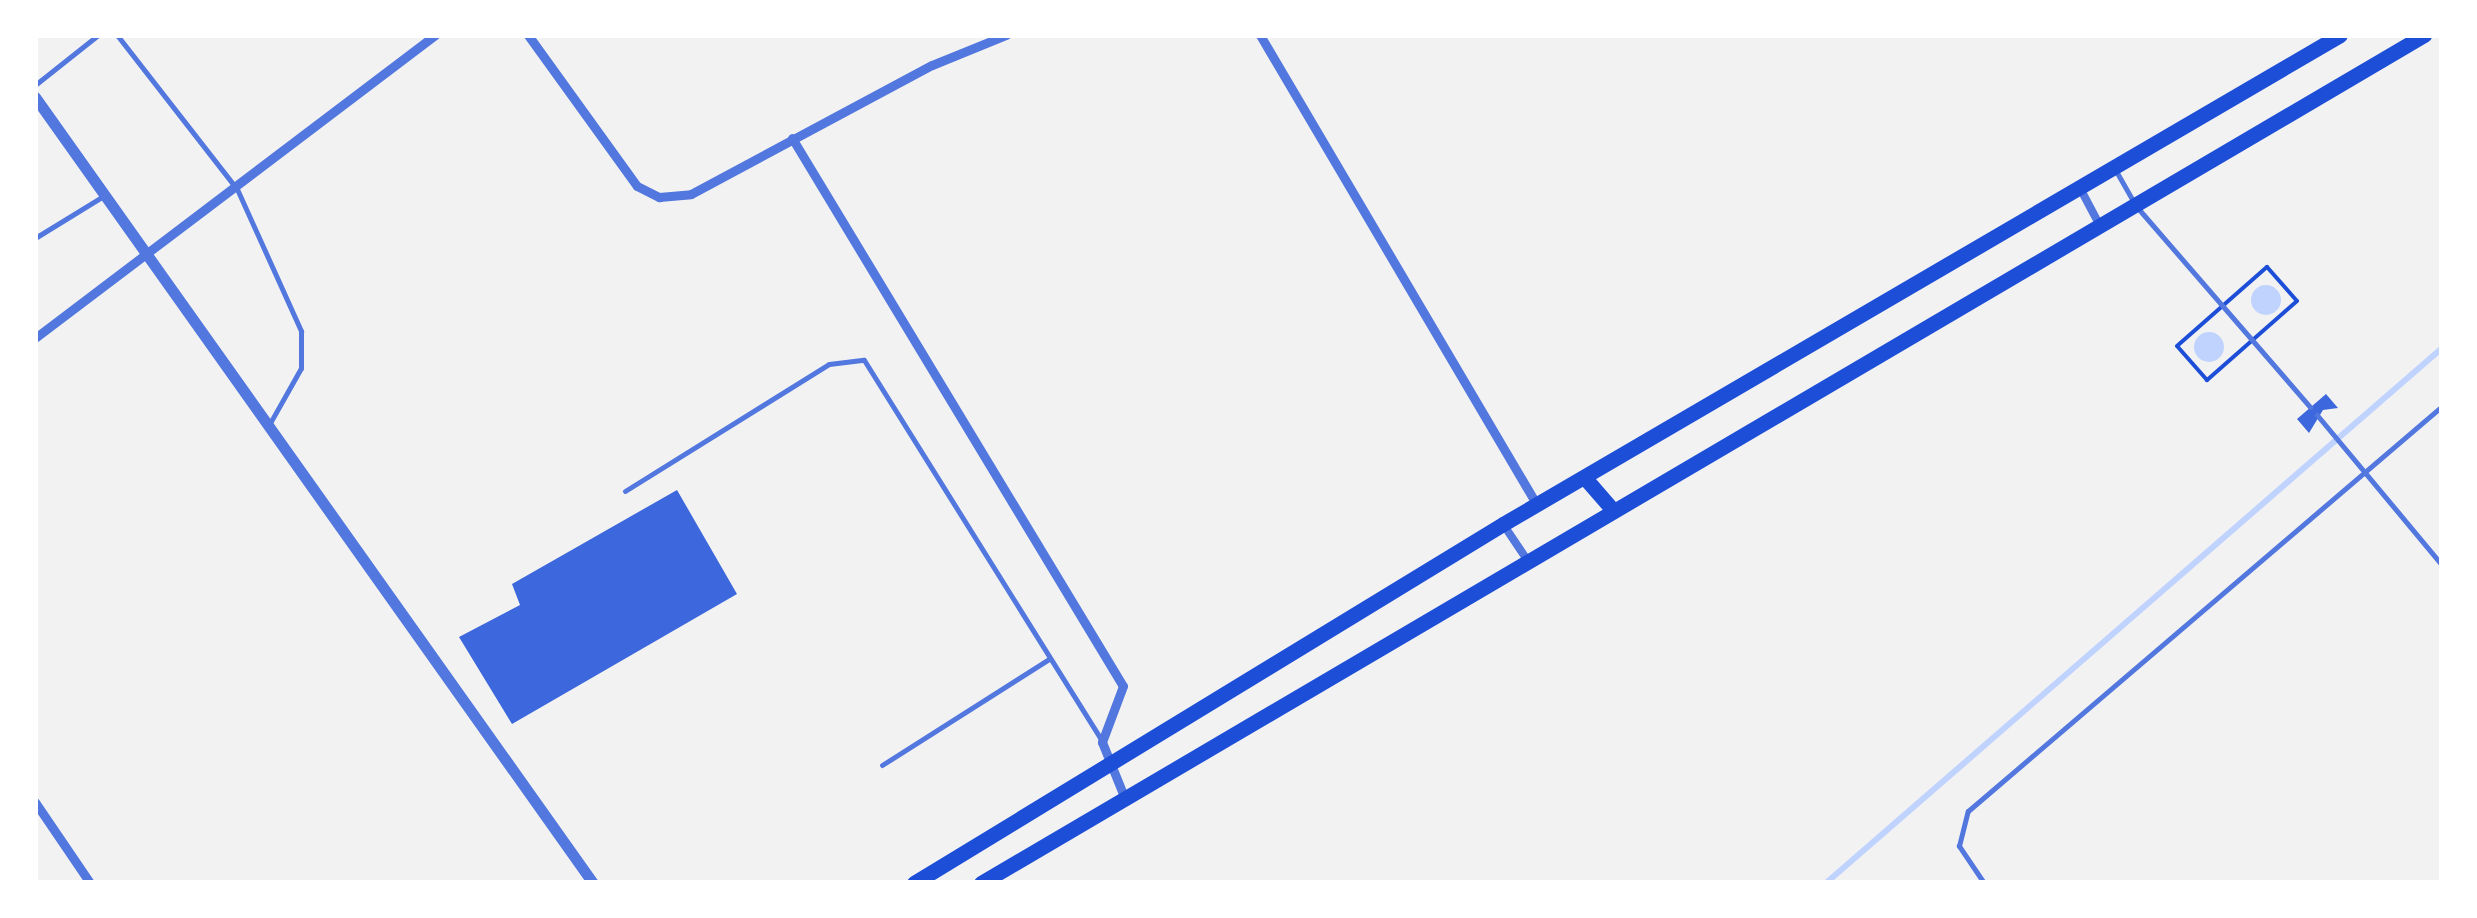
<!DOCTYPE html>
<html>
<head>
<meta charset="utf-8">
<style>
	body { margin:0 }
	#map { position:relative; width:2477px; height:918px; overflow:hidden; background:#f2f2f2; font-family:Barlow,sans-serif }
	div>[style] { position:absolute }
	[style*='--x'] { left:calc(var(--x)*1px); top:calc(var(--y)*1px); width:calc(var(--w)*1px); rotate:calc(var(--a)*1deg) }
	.water>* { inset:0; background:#bfd3fe }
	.round { border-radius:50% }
	.stream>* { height:6px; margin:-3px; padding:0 3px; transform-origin:3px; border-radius:3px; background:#bfd3fe }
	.building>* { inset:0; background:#3d67dc }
	.path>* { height:4px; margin:-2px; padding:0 2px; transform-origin:2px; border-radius:2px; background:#1d4ed8 }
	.service>* { height:5px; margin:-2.5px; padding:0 2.5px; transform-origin:2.5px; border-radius:2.5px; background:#5277de }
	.pedestrian>* { height:8px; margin:-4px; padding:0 4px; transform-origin:4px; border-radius:4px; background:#5277de }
	.minor>* { height:9px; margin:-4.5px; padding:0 4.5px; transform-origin:4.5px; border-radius:4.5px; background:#5277de }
	.tertiary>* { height:11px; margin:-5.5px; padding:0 5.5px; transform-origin:5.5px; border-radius:5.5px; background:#5277de }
	.primary>* { height:15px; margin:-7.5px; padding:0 7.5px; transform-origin:7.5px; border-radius:7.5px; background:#1d4ed8 }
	span { translate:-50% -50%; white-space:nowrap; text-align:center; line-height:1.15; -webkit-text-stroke:8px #fff; paint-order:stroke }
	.frame { position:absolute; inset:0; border:38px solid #fff; pointer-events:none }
</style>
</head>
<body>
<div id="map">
	<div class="water">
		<i class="round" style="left:2251px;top:285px;width:30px;height:30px"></i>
		<i class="round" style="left:2194px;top:332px;width:30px;height:30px"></i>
	</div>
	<div class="stream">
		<i style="--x:1826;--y:883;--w:816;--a:-40.97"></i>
	</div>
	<div class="building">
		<i style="clip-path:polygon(2326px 394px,2338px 408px,2323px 410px,2309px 433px,2297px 419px)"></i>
		<i style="clip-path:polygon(677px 490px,737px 594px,512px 724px,459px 637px,520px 605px,512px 584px)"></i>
	</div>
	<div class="path">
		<i style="--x:2267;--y:267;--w:45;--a:48.6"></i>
		<i style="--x:2297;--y:301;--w:120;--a:138.7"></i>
		<i style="--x:2207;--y:380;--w:45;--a:-131.4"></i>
		<i style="--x:2177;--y:346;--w:120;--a:-41.3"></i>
	</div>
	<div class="service">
		<i style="--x:117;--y:35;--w:195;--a:52.1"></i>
		<i style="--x:237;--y:189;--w:156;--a:65.7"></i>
		<i style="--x:301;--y:331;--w:37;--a:90"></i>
		<i style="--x:301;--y:368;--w:63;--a:119.4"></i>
		<i style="--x:35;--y:85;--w:80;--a:-38.4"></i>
		<i style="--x:2116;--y:171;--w:40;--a:60.3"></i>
		<i style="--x:2136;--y:206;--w:266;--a:49.1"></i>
		<i style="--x:35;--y:238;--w:82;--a:-31.6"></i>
		<i style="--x:2317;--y:415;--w:195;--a:50.2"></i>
		<i style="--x:625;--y:491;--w:240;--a:-31.9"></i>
		<i style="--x:829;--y:364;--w:35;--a:-7"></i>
		<i style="--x:864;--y:360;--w:448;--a:58"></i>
		<i style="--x:882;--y:765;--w:198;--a:-32.4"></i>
		<i style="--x:1984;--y:883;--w:45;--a:-124"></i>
		<i style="--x:1959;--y:846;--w:36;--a:-76"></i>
		<i style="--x:1968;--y:811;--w:623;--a:-40.51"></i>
	</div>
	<div class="pedestrian">
		<i style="--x:2081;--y:190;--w:40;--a:62"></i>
		<i style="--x:1503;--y:524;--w:40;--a:56"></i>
	</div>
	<div class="minor">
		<i style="--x:528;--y:35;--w:186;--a:54.2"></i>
		<i style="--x:637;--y:186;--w:25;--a:27"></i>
		<i style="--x:659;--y:197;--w:32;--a:-5"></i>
		<i style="--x:691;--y:194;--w:273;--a:-28.2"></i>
		<i style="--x:932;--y:65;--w:80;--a:-22.1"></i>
		<i style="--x:1260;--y:35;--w:546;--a:59.49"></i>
		<i style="--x:792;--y:138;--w:640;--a:58.87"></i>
		<i style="--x:1123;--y:686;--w:60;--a:110.6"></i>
		<i style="--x:1102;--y:742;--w:56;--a:68"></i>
		<i style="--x:35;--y:338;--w:502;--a:-37.14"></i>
		<i style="--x:35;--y:802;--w:98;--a:55.8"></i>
	</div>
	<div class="tertiary">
		<i style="--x:35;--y:97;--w:964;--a:54.63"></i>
	</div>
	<div class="primary">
		<i style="--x:1585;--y:478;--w:38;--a:49"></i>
		<i style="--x:914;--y:883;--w:690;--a:-31.36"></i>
		<i style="--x:1503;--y:524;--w:969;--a:-30.29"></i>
		<i style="--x:981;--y:883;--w:1674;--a:-30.44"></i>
	</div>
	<div class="frame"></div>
</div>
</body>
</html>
